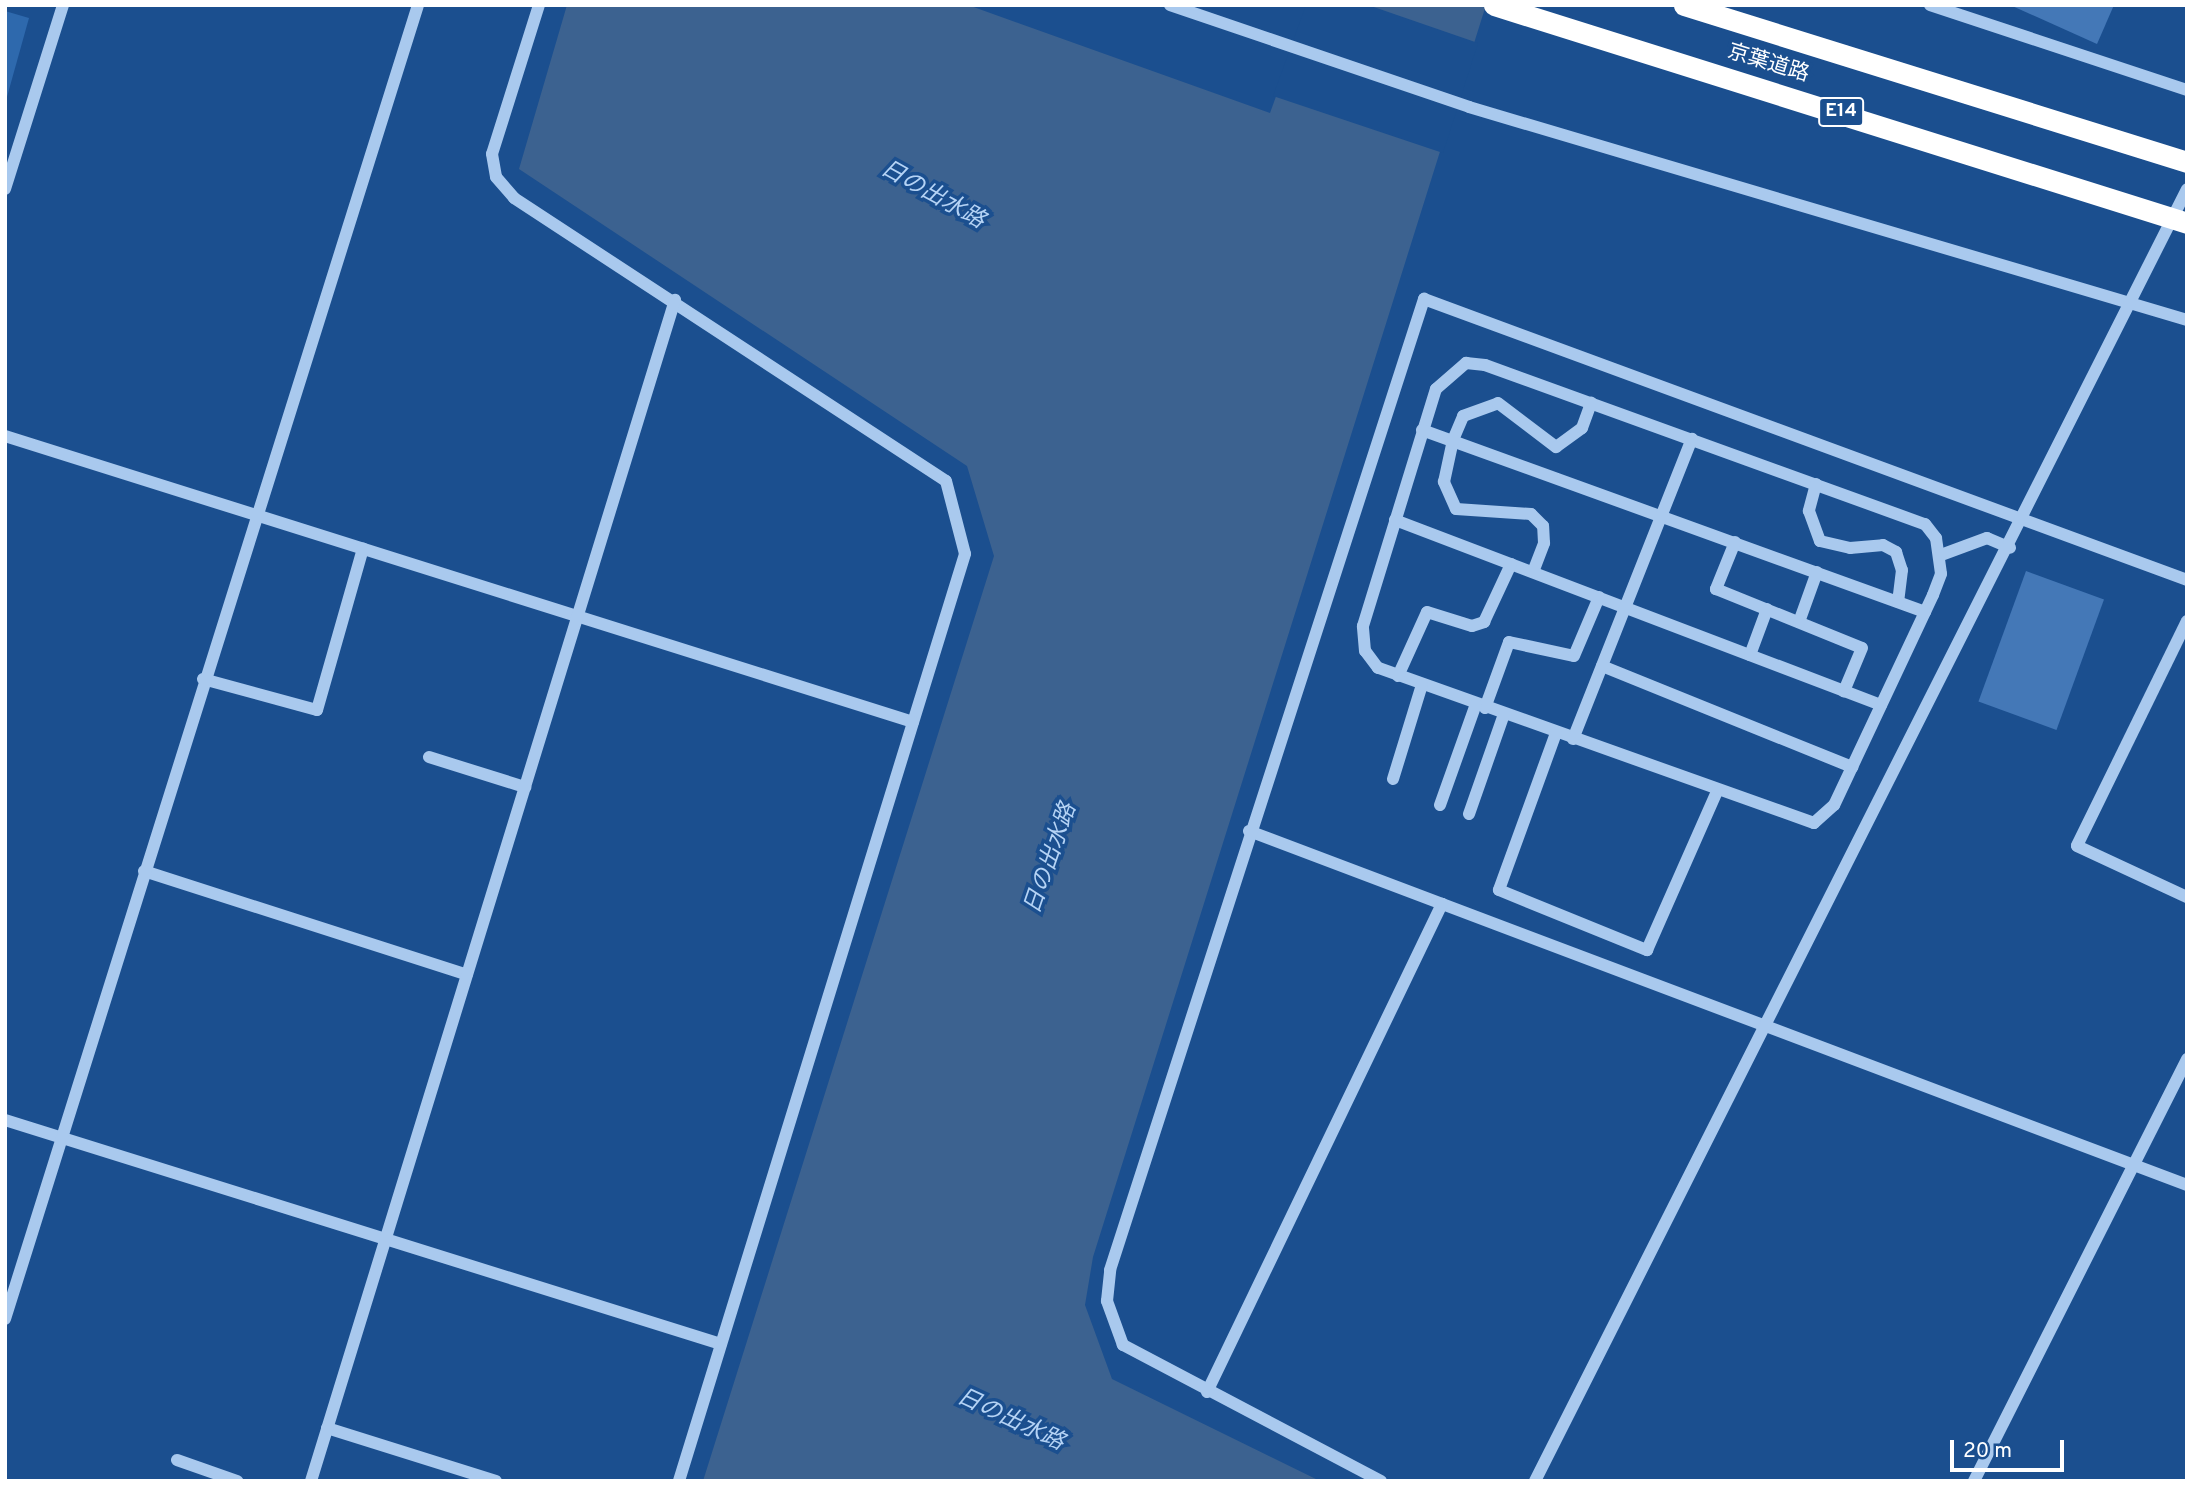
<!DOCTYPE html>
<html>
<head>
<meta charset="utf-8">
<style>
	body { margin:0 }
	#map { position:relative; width:2192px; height:1486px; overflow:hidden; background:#1b4f8f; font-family:Overpass,"Noto Sans JP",sans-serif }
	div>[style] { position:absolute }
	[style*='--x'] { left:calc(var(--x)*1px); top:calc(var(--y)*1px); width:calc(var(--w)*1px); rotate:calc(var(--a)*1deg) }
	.green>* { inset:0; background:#2e69ad }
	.water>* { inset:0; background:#3c6290 }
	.pier>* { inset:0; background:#1b4f8f }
	.building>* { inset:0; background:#4478b7; transform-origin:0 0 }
	.minor>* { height:12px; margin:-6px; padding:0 6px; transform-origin:6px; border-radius:6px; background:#a9c9ee }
	.highway>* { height:21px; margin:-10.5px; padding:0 10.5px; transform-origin:10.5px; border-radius:10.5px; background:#fff }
	.highway-bridge>* { height:21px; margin:-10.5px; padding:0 10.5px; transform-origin:10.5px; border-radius:10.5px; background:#fff }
	span { translate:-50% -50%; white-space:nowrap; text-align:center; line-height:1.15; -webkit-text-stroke:7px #1b4f8f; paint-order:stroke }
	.shield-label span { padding:2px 5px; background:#1b4f8f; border:2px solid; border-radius:5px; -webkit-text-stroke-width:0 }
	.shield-label { font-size:19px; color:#fff; font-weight:700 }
	.street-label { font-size:21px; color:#fff }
	.water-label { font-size:23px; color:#b5d3f5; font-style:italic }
	.frame { position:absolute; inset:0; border:7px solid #fff; pointer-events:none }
	.scale { position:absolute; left:1950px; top:1440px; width:114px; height:32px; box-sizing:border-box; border:4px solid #fff; border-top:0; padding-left:9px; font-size:21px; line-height:24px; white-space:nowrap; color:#fff; -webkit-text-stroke:5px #1b4f8f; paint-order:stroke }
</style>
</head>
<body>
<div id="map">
	<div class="green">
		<i style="clip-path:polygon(5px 11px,29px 18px,5px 104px)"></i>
	</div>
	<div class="water">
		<i style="clip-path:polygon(567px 5px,968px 5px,1270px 113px,1309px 5px,1486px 5px,1093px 1257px,1085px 1305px,1112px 1379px,1320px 1481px,703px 1481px,994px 556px,967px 466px,519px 169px)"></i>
	</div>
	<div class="pier">
		<i style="clip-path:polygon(1306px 5px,1368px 5px,1478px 43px,1443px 153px,1273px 96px)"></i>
	</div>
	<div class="building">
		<i style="clip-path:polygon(2010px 5px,2114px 5px,2097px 44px)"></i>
		<i style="left:2026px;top:571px;width:83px;height:139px;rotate:20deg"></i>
	</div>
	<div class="minor">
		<i style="--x:539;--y:5;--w:156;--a:107.5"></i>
		<i style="--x:492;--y:154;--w:23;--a:80"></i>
		<i style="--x:496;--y:177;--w:28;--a:49"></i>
		<i style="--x:514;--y:198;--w:516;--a:33.23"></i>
		<i style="--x:946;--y:481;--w:75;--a:75.4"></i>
		<i style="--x:965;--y:554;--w:970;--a:107.15"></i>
		<i style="--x:1170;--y:5;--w:316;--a:18.8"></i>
		<i style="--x:1469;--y:107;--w:749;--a:16.52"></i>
		<i style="--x:1930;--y:5;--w:271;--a:18.3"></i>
		<i style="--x:5;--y:189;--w:193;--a:-72.5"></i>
		<i style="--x:1466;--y:363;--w:19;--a:6"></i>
		<i style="--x:1485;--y:365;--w:468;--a:19.9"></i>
		<i style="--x:1925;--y:524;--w:18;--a:52"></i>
		<i style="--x:1936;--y:538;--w:36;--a:82"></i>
		<i style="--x:1941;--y:574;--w:22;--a:111"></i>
		<i style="--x:1933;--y:595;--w:232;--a:115.2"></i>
		<i style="--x:1834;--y:805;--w:27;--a:138"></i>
		<i style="--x:1814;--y:823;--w:463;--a:-160.4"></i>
		<i style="--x:1378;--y:668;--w:21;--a:-127"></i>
		<i style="--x:1365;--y:651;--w:25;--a:-95"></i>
		<i style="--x:1363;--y:626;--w:248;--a:-72.9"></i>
		<i style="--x:1436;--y:389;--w:40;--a:-41"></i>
		<i style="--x:1422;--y:430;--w:535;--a:19.89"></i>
		<i style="--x:5;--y:436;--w:952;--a:17.48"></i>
		<i style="--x:1816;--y:484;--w:28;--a:105"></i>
		<i style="--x:1809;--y:511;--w:32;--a:70"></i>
		<i style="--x:1820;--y:541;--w:31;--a:13"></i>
		<i style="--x:1850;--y:548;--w:33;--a:-5"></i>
		<i style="--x:1883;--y:545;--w:15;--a:28"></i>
		<i style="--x:1896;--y:552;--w:19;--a:72"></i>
		<i style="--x:1902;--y:570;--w:32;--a:97"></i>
		<i style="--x:1395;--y:520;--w:520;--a:20.84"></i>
		<i style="--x:1735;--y:542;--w:51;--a:112"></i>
		<i style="--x:1716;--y:589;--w:157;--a:22"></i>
		<i style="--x:1862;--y:648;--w:47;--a:112.7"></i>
		<i style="--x:1941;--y:555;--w:49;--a:-20.3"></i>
		<i style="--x:1987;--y:538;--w:25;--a:23"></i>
		<i style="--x:1533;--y:572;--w:31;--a:-69"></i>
		<i style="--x:1544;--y:543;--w:17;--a:-93"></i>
		<i style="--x:1543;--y:526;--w:17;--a:-135"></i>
		<i style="--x:1531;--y:514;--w:75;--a:-176.2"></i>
		<i style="--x:1456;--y:509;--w:30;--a:-114"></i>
		<i style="--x:1444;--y:482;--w:43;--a:-77.9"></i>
		<i style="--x:1453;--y:440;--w:26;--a:-67"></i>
		<i style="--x:1463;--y:416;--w:37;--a:-20"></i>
		<i style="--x:1498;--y:403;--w:73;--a:37.2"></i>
		<i style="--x:1556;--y:447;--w:32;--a:-36"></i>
		<i style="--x:1582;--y:428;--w:27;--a:-70"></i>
		<i style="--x:2187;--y:621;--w:250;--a:116.1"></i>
		<i style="--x:2077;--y:846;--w:121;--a:24.9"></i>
		<i style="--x:1799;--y:622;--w:53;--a:-70.2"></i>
		<i style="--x:1750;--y:655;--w:49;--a:-69.7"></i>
		<i style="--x:1602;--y:666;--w:270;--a:22"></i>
		<i style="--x:1398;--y:676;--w:70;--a:-65.6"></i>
		<i style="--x:1427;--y:612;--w:47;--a:17.3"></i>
		<i style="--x:1472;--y:626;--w:13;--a:-18"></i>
		<i style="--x:1484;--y:622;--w:64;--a:-65"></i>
		<i style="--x:203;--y:679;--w:118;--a:15.2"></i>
		<i style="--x:317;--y:710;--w:168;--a:-74.1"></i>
		<i style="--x:1485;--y:708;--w:70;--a:-70"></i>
		<i style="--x:1509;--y:642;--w:66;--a:12.2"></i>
		<i style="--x:1574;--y:656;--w:64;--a:-67"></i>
		<i style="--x:1556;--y:733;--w:167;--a:110"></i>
		<i style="--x:1499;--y:890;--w:160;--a:22.1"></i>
		<i style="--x:1647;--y:950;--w:174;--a:-66.2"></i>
		<i style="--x:1573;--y:739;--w:323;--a:-68.4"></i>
		<i style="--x:429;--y:757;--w:101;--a:17.4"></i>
		<i style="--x:1393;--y:779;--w:98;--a:-72.9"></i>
		<i style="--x:1440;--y:805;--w:107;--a:-70.4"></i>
		<i style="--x:1469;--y:814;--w:106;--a:-70.7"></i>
		<i style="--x:1249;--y:831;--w:1003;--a:20.68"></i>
		<i style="--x:144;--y:871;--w:339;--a:17.8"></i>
		<i style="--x:5;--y:1120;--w:750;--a:17.37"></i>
		<i style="--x:5;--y:1319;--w:1377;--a:-72.55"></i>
		<i style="--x:1207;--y:1392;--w:542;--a:-64.29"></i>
		<i style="--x:327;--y:1428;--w:177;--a:17.4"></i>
		<i style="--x:177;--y:1460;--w:64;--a:19.3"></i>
		<i style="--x:311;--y:1481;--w:1236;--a:-72.87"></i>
		<i style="--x:1381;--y:1481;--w:292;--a:-152.2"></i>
		<i style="--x:1123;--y:1345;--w:47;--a:-110"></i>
		<i style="--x:1107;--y:1301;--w:31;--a:-84"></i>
		<i style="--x:1110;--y:1270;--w:1021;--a:-72.08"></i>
		<i style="--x:1424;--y:299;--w:813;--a:20.22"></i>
		<i style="--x:1535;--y:1481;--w:1447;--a:-63.22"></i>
		<i style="--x:1974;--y:1481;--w:473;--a:-63.2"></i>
	</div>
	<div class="highway">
		<i style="--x:1684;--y:5;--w:527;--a:17.33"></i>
	</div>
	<div class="highway-bridge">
		<i style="--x:1494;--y:5;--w:726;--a:17.46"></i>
	</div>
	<div class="shield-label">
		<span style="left:1841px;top:112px">E14</span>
	</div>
	<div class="street-label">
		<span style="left:1768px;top:64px;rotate:17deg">京葉道路</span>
	</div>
	<div class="water-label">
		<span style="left:932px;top:196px;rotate:29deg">日の出水路</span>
		<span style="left:1052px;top:859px;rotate:-71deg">日の出水路</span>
		<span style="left:1010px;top:1421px;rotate:25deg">日の出水路</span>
	</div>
	<div class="frame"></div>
	<div class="scale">20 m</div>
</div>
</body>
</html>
